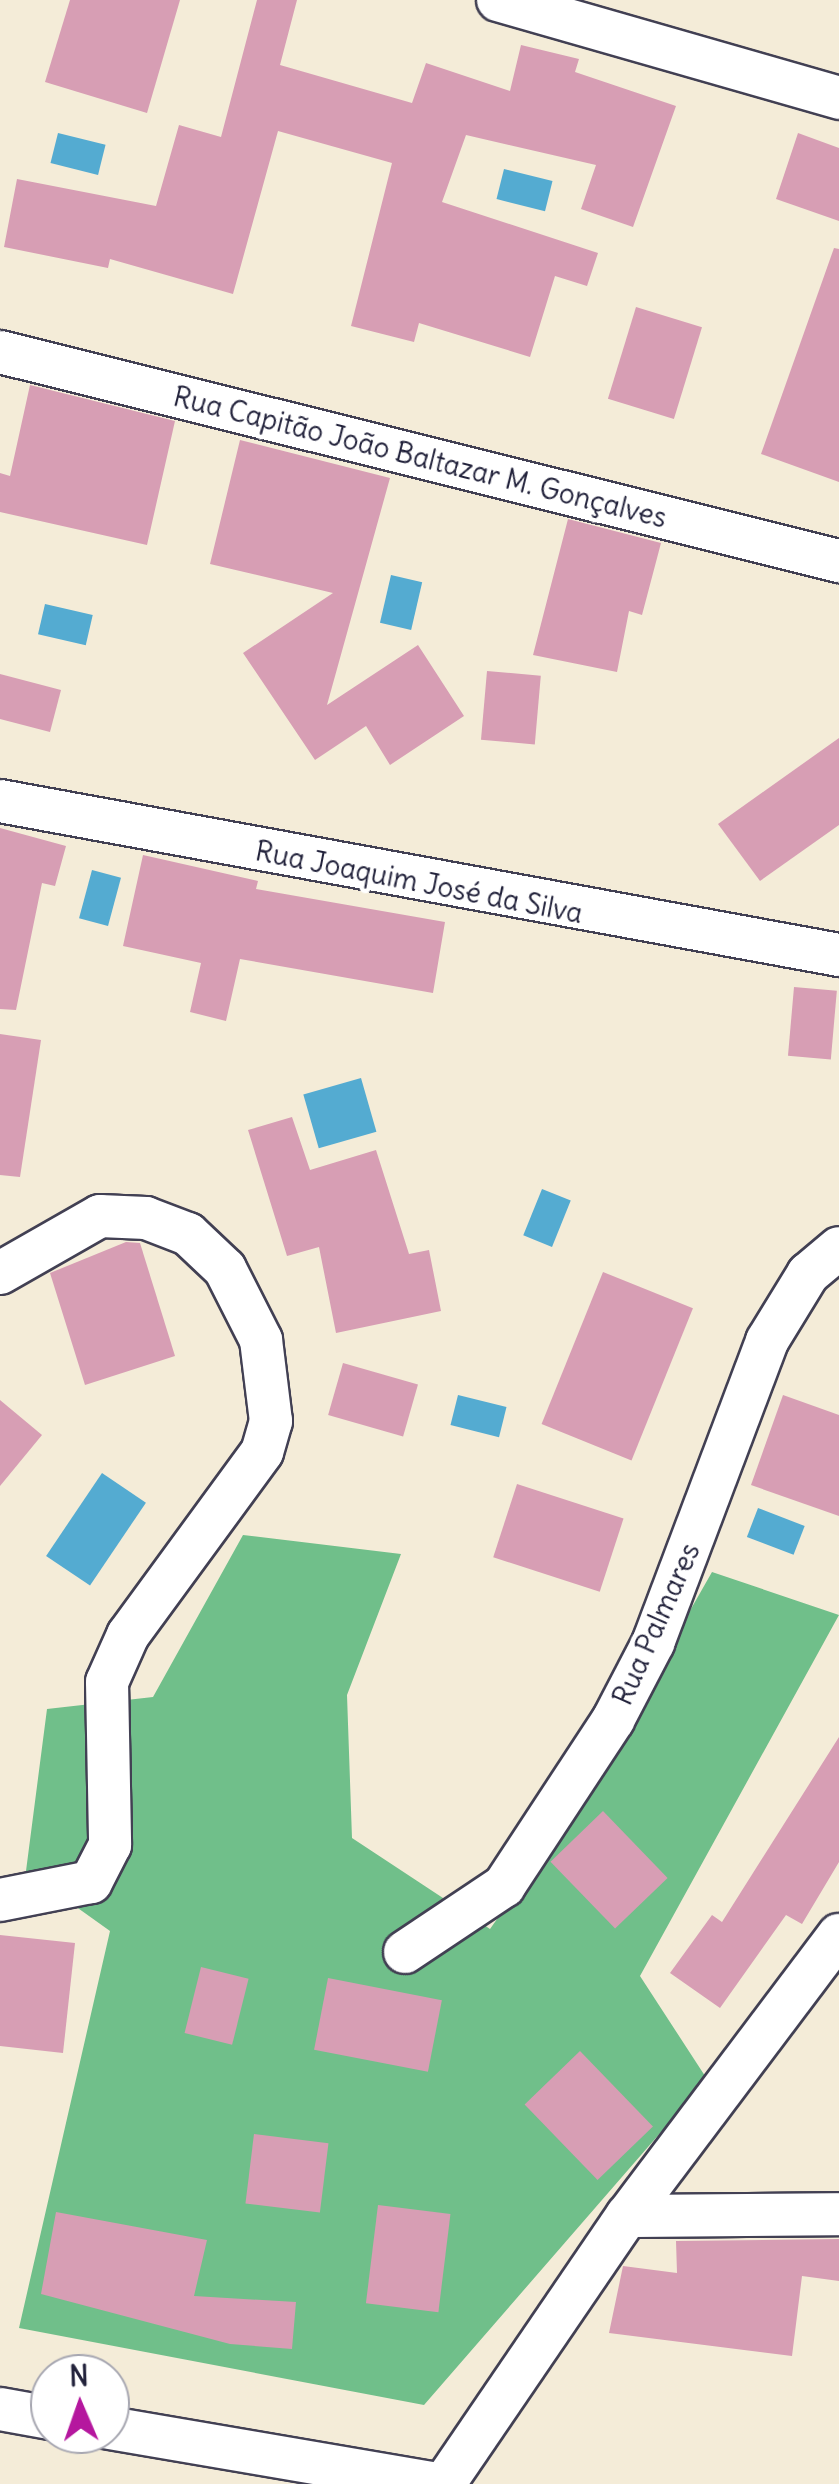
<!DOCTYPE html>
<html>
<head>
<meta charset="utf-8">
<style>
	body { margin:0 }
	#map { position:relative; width:839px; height:2484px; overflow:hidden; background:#f4ecd8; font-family:Delius,sans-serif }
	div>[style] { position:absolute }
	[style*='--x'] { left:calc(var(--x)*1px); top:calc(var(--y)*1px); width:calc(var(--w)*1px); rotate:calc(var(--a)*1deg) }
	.forest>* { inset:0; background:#70bf8a }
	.water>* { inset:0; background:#54abd1; transform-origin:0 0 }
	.building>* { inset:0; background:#d79eb4; transform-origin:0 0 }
	.roads { filter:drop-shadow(2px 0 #424053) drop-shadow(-2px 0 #424053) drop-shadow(0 2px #424053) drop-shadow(0 -2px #424053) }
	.minor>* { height:42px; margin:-21px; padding:0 21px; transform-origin:21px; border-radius:21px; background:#fff }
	span { translate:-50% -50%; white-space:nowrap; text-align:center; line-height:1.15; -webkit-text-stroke:9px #fff; paint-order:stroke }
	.street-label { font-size:28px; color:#22223b }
	.north { position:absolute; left:30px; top:2354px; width:100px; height:100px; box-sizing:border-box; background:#fff; border:2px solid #a7a7b1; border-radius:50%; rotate:358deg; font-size:28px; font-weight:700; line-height:40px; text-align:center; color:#22223b }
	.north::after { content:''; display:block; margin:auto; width:35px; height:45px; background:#b5179e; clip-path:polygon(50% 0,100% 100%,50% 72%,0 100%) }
</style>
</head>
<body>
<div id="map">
	<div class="forest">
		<i style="clip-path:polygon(243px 1535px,401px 1554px,347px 1695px,352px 1838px,490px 1929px,585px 1795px,712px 1572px,839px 1615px,640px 1976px,707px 2079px,424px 2405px,19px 2328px,110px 1931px,26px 1871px,47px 1709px,153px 1697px)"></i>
	</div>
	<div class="water">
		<i style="left:58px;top:133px;width:49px;height:31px;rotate:14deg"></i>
		<i style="left:504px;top:169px;width:50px;height:31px;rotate:14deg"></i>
		<i style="left:391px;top:575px;width:32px;height:49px;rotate:13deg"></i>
		<i style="left:45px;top:604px;width:49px;height:31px;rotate:13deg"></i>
		<i style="left:92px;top:870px;width:30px;height:50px;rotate:15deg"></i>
		<i style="left:361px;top:1078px;width:56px;height:60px;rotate:74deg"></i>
		<i style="left:542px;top:1189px;width:31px;height:50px;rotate:22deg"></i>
		<i style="left:458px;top:1395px;width:50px;height:31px;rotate:14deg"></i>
		<i style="left:102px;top:1473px;width:53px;height:100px;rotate:34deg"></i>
		<i style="left:758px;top:1508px;width:50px;height:31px;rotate:21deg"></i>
	</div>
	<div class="building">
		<i style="clip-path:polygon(70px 0,180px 0,147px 113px,45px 82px)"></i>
		<i style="clip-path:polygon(257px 0,297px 0,280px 65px,412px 103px,426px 63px,510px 91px,521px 45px,579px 59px,575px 72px,676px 106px,633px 227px,581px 209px,596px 165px,466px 135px,442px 202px,598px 253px,587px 286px,555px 276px,530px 357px,419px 323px,414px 342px,351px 326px,392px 163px,278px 131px,233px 294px,110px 259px,108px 268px,4px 247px,17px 179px,156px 206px,179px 125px,221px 137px)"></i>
		<i style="clip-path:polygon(798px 133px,839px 148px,839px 221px,776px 199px)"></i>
		<i style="clip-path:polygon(834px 248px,839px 249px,839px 482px,761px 454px)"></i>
		<i style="left:636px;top:307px;width:69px;height:96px;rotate:17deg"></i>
		<i style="clip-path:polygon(30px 385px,175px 421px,147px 545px,0 512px,0 473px,10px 476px)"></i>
		<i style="clip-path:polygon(240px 440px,390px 478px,327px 705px,418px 645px,464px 716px,390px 765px,366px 726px,315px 760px,243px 653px,333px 593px,210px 564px)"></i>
		<i style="clip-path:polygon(568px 519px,661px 543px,642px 615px,629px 611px,617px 672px,533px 655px)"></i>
		<i style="left:487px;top:671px;width:54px;height:69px;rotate:5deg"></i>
		<i style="clip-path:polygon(0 674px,61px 690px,50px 732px,0 719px)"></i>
		<i style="clip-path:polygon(839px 738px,839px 825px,760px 881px,718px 824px)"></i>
		<i style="clip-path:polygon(0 828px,66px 846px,55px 886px,42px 883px,16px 1010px,0 1009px)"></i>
		<i style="clip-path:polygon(143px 855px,258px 881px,256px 889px,445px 922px,433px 993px,240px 959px,226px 1021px,190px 1012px,201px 963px,123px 946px)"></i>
		<i style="left:794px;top:987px;width:43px;height:69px;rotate:5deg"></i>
		<i style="clip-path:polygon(0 1034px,41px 1040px,20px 1177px,0 1175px)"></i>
		<i style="clip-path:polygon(292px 1117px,310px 1170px,376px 1150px,409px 1254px,429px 1250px,441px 1311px,336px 1333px,319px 1247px,287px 1256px,248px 1130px)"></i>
		<i style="clip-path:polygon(126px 1242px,140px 1243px,175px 1356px,85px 1385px,50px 1273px)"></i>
		<i style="left:603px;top:1272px;width:97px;height:164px;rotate:22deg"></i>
		<i style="left:343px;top:1363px;width:78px;height:54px;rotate:16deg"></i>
		<i style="clip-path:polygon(783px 1395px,839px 1415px,839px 1516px,751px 1485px)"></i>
		<i style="clip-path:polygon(0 1400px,42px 1435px,0 1486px)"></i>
		<i style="left:517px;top:1484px;width:112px;height:77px;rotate:18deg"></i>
		<i style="clip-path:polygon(839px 1737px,839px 1862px,802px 1924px,786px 1915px,720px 2008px,670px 1973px,712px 1915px,722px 1922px)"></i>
		<i style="left:603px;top:1811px;width:93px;height:73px;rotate:46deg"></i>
		<i style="clip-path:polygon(0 1935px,75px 1943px,63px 2053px,0 2046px)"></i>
		<i style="left:201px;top:1967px;width:49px;height:68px;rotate:14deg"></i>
		<i style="left:328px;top:1978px;width:116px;height:73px;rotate:11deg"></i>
		<i style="left:580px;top:2051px;width:105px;height:77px;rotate:46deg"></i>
		<i style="left:254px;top:2134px;width:75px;height:70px;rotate:7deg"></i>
		<i style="left:378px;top:2205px;width:73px;height:99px;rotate:7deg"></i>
		<i style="clip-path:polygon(56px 2212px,207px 2240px,194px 2296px,296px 2302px,292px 2349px,230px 2344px,41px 2294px)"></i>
		<i style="clip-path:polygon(839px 2239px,839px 2281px,802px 2276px,792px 2356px,609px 2333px,623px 2266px,677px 2273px,676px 2241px)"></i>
	</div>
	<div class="roads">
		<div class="minor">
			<i style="--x:498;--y:0;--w:355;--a:16"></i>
			<i style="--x:0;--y:352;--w:865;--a:13.99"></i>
			<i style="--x:0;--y:801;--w:853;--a:10.4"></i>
			<i style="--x:0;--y:1273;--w:115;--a:-29.7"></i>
			<i style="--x:100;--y:1216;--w:46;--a:2.5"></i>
			<i style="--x:146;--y:1218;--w:45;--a:20.9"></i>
			<i style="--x:188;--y:1234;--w:51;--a:43.4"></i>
			<i style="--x:225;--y:1269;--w:80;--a:63.1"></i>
			<i style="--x:261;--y:1340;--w:82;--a:83"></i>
			<i style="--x:271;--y:1421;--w:32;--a:106"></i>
			<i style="--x:262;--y:1452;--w:227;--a:126.2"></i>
			<i style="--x:128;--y:1635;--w:51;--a:114.1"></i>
			<i style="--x:107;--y:1682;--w:163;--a:88.9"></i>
			<i style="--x:110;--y:1845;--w:42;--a:117.2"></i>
			<i style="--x:91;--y:1882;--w:93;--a:168.8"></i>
			<i style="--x:405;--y:1952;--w:119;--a:-33.7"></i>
			<i style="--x:504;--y:1886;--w:199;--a:-56.7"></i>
			<i style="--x:613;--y:1720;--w:87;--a:-62.5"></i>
			<i style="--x:653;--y:1643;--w:323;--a:-69.3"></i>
			<i style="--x:767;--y:1341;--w:79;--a:-58.5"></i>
			<i style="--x:808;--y:1274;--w:40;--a:-40"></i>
			<i style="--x:627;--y:2216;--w:212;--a:-0.5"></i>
			<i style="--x:0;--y:2409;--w:51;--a:10.2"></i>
			<i style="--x:110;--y:2428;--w:333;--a:9.7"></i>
			<i style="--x:444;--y:2484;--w:325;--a:-55.7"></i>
			<i style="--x:627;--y:2216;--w:352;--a:-53"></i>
		</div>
	</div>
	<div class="street-label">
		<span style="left:420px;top:457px;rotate:14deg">Rua Capitão João Baltazar M. Gonçalves</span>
		<span style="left:419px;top:882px;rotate:11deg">Rua Joaquim José da Silva</span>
		<span style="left:656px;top:1624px;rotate:-66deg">Rua Palmares</span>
	</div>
	<div class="north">N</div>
</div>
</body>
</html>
